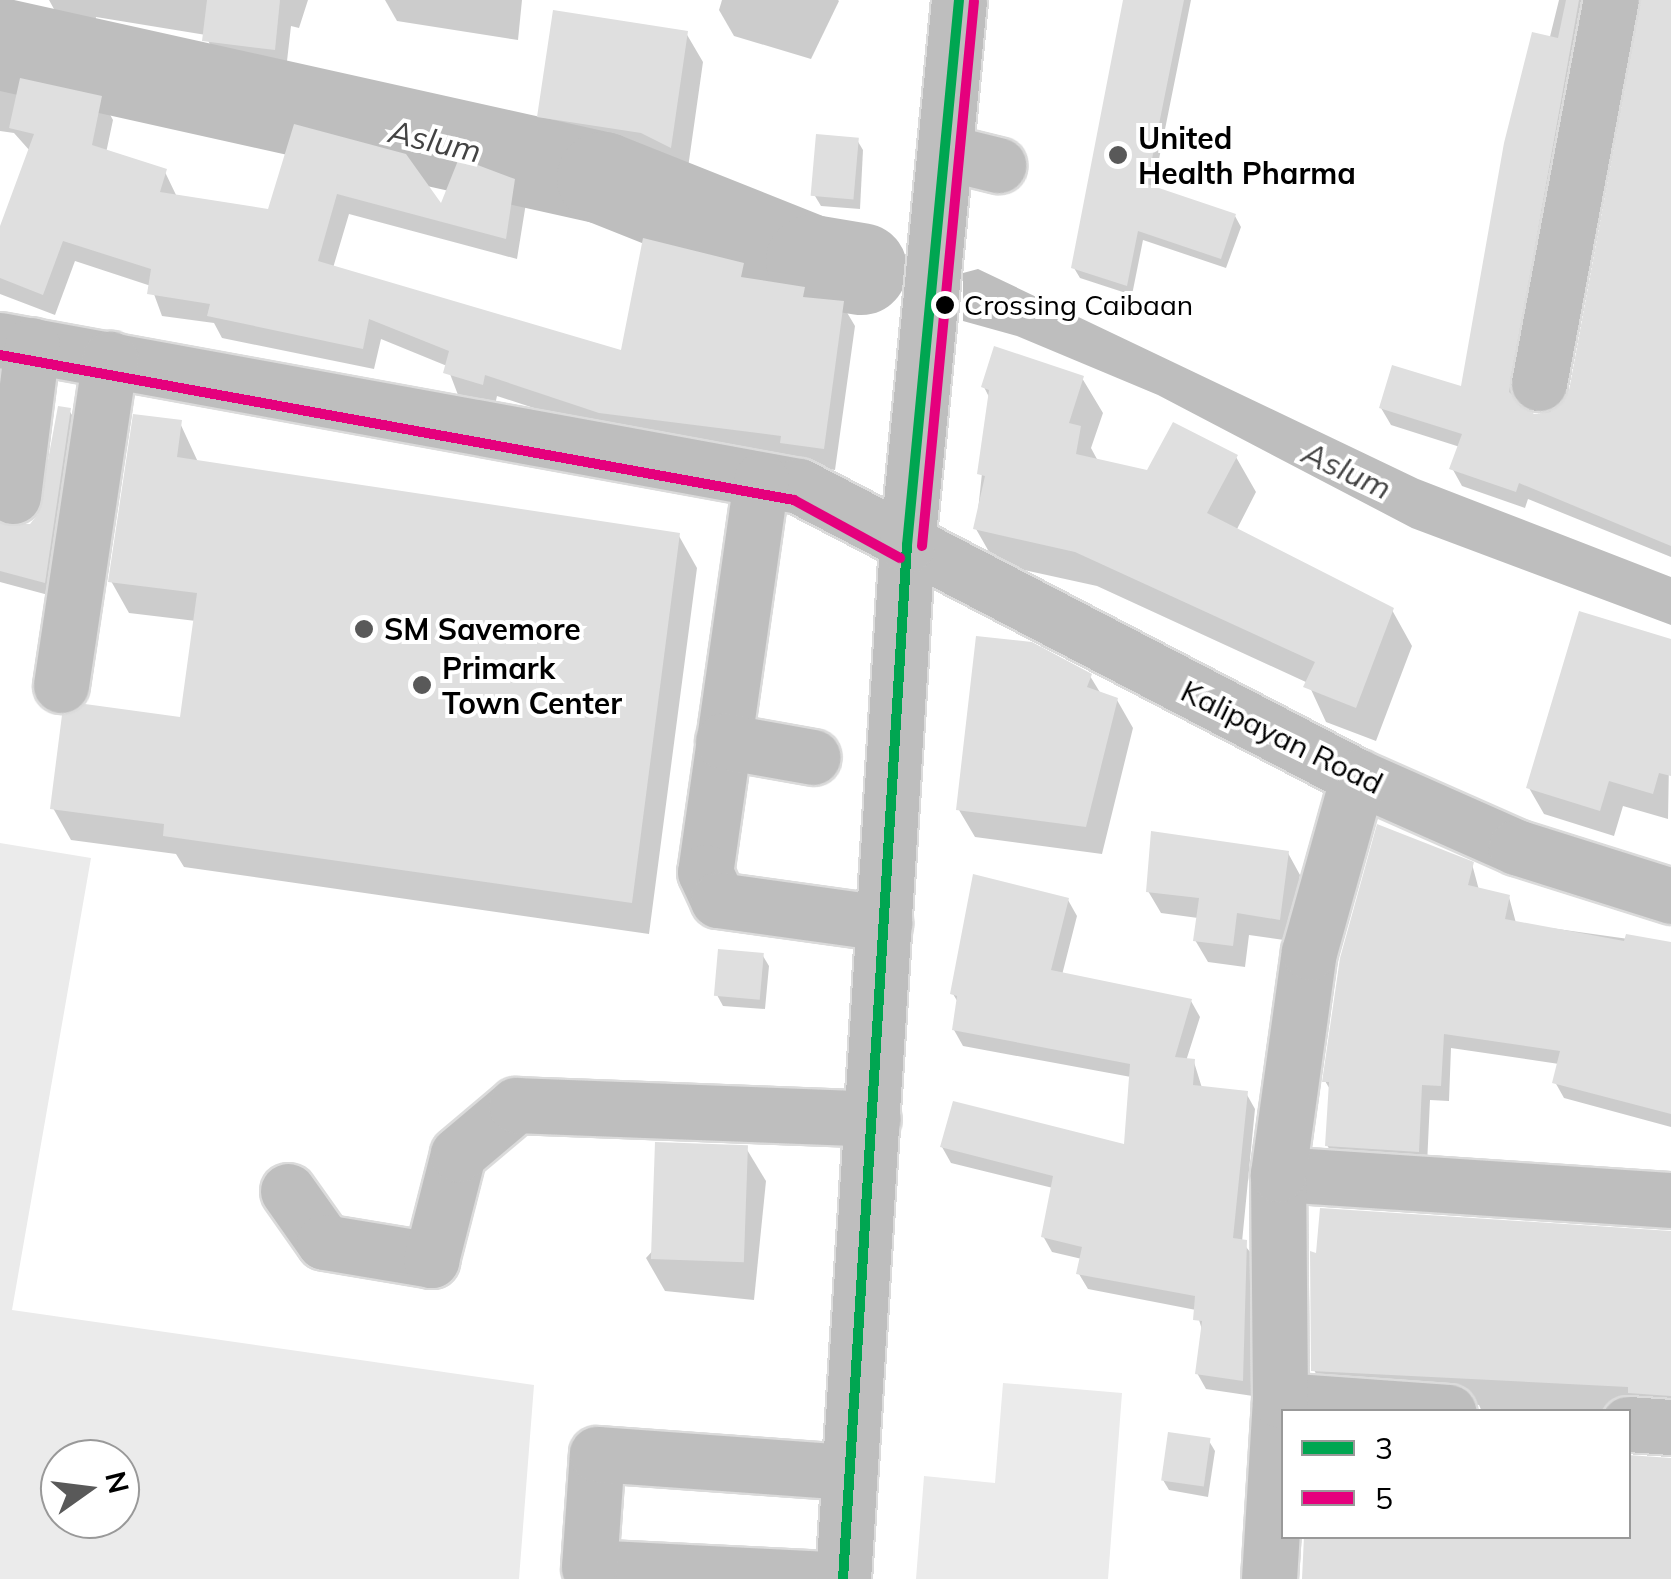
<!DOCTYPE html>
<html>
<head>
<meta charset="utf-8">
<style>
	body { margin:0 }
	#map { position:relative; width:1671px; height:1579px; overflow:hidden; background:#fff; font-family:Mulish,sans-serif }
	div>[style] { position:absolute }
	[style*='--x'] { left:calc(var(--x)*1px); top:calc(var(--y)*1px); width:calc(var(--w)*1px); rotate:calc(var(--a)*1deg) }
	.green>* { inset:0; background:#ebebeb }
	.water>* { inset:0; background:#bebebe }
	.shadow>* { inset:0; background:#0003 }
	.river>* { height:92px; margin:-46px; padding:0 46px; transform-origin:46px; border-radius:46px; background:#bebebe }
	.building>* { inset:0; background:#dfdfdf; transform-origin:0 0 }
	.roads { filter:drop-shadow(2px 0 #dbdbdb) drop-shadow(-2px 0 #dbdbdb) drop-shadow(0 2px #dbdbdb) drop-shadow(0 -2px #dbdbdb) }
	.minor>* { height:55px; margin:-27.5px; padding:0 27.5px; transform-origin:27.5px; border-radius:27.5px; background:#bebebe }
	.major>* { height:55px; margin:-27.5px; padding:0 27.5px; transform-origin:27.5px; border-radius:27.5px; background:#bebebe }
	.bus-1>* { height:10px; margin:-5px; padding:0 5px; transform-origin:5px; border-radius:5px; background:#00a651 }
	.bus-2>* { height:10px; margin:-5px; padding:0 5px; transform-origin:5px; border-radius:5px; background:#e5007d }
	.dots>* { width:28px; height:28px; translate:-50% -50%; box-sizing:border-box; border:5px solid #fff; border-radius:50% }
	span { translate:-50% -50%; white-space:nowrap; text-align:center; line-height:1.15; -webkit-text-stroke:8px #fff; paint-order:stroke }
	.bus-label { font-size:28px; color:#000 }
	.left { translate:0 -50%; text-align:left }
	.poi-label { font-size:30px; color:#000; font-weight:700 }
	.street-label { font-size:30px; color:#000 }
	.water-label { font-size:32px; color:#434343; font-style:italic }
	.legend { position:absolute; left:1281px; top:1409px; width:350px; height:130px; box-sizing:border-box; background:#fff; border:2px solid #999; margin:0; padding:12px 18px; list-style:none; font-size:30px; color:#000 }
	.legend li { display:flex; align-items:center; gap:20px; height:50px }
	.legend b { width:50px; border:2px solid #999 }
	.north { position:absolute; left:40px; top:1439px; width:100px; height:100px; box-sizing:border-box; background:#fff; border:2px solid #999; border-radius:50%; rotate:76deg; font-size:28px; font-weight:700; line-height:40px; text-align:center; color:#000 }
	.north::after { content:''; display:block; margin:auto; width:35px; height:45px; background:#595959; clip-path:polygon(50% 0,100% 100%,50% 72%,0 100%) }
</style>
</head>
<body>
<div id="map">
	<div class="green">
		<i style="clip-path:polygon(evenodd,0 843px,91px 858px,12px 1310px,534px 1385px,519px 1579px,0 1579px,0 843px,120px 1459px,120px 1519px,60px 1519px,60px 1459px,120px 1459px)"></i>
		<i style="clip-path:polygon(1003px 1383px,1122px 1393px,1108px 1579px,916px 1579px,924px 1476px,995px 1483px)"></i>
	</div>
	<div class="water">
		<i style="clip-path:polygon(978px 269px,1418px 479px,1671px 577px,1671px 625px,1412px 528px,1158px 395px,1017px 336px,963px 321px,963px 273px)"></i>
	</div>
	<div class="shadow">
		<i style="clip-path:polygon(49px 0,308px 0,299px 28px,291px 26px,286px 70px,217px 62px,206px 35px,96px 17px,95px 25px,60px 20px)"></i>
		<i style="clip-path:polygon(385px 0,522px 0,518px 40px,397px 21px)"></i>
		<i style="clip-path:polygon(722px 0,838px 0,839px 1px,811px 59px,734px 36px,719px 10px)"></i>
		<i style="clip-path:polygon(1125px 0,1191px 0,1153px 189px,1235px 216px,1241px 227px,1226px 268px,1143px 240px,1132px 295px,1080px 278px,1074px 268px)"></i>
		<i style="clip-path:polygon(1559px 0,1600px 0,1517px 396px,1521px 410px,1534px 416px,1564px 406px,1572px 390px,1642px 0,1671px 0,1671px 557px,1528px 499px,1525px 508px,1462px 486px,1452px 468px,1460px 447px,1391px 425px,1381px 408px,1463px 390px)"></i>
		<i style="clip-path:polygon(686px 33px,703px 62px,687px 175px,659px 161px,556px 145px,539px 116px)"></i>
		<i style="clip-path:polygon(0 75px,101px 98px,113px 120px,106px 153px,165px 172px,177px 197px,270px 211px,295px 127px,442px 208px,513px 181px,526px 203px,517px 259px,349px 214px,333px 268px,623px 353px,743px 265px,752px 281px,842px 304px,855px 326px,835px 470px,795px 464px,791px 456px,613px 434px,497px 396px,495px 405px,458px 395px,447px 366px,381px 339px,374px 369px,222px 338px,214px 323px,162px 316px,151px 286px,75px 261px,55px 315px,0 294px,0 233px,30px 151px,14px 133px,0 131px)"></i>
		<i style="clip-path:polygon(857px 140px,863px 150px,860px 209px,821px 206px,815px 196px)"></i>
		<i style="clip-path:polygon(1082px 378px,1103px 413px,1091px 448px,1098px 461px,1149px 473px,1236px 457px,1256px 492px,1236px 531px,1392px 610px,1412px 646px,1376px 741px,1326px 722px,1308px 683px,1097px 586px,996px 564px,976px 529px,990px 399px,984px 387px)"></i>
		<i style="clip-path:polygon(69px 410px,78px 425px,52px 596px,0 582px,0 525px,31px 526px,41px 515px)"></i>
		<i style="clip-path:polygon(180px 423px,198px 462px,679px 536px,697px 568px,649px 934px,184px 867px,176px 854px,71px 840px,53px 808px,182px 720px,196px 621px,129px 613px,111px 581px)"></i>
		<i style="clip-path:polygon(1671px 652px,1668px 819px,1623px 806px,1614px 836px,1544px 814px,1529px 788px)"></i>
		<i style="clip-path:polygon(1090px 676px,1101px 694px,1117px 700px,1133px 728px,1102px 854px,975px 837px,959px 810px)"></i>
		<i style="clip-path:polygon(1288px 853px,1300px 875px,1291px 941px,1249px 935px,1245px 967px,1208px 962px,1195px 940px,1198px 918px,1161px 913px,1148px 891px)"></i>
		<i style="clip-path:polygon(1472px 864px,1479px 890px,1509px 897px,1516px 923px,1671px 945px,1671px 1127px,1564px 1098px,1555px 1082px,1559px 1064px,1451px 1048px,1449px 1101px,1430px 1100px,1427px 1165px,1336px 1161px,1327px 1145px,1331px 1091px,1325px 1081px)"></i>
		<i style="clip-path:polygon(1068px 900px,1077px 916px,1062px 975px,1191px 1001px,1200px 1017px,1186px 1061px,1194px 1062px,1202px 1088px,1246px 1093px,1255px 1109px,1242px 1242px,1255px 1258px,1253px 1396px,1206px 1389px,1197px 1373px,1203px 1333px,1196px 1310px,1088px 1289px,1079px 1274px,1082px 1259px,1052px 1252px,1043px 1236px,1053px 1188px,951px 1163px,942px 1147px,1126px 1147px,1131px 1077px,963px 1046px,954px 1030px,959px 1004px,953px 994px)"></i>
		<i style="clip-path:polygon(763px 956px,769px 966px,765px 1009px,723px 1006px,717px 995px)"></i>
		<i style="clip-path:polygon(746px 1148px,766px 1181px,754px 1300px,665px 1291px,646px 1258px)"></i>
		<i style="clip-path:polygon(1671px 1233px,1671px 1418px,1628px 1412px,1482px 1412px,1479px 1405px,1325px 1390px,1314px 1370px)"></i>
		<i style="clip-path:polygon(1209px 1441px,1215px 1451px,1208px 1497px,1169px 1490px,1163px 1480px)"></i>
	</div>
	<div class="river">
		<i style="--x:0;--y:44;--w:618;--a:12.53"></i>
		<i style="--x:603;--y:178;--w:225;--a:21.7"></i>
		<i style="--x:812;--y:261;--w:50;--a:9.3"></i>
	</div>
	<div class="building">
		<i style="clip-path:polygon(207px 0,280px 0,275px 50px,202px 41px)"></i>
		<i style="clip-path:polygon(1123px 0,1184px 0,1147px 184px,1236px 214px,1221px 259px,1138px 231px,1127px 286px,1071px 268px)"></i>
		<i style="clip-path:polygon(1566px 0,1579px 0,1509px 392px,1534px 414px,1550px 412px,1569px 390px,1641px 0,1671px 0,1671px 546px,1519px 483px,1516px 492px,1449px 469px,1462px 434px,1379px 408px,1392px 365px,1461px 386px,1504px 143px,1532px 32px,1558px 38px)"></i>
		<i style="clip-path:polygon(553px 10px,688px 31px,671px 148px,641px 133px,537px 117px)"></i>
		<i style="clip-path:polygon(20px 78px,102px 96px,92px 145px,167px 169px,160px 192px,268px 209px,294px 124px,406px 154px,441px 203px,459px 158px,515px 179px,506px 239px,337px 194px,318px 261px,621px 350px,643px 238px,744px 263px,741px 277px,805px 287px,803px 297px,844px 301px,824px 449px,780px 443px,781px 436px,599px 413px,485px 375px,483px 385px,443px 373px,449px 351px,369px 319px,363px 349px,207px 316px,210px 304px,147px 294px,151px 269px,63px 241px,43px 295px,0 278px,0 226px,34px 134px,9px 128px)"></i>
		<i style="left:816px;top:134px;width:43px;height:62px;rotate:5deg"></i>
		<i style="clip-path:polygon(994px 346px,1084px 376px,1069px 423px,1081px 426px,1076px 454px,1147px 470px,1173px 422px,1238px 455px,1207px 513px,1394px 608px,1356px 708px,1303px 687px,1315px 662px,1075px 552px,973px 529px,985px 476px,977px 474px,989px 390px,981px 387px)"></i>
		<i style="clip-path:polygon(58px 406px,71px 408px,45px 583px,0 571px,0 523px,30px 524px,38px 514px)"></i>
		<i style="clip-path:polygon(133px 414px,182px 420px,177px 457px,680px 533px,632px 903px,163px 836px,164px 824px,50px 809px,62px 715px,85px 704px,180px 717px,197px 593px,108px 582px)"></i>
		<i style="clip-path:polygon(1579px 611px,1671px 639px,1671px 776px,1659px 773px,1653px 794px,1609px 781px,1600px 811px,1526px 788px)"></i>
		<i style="clip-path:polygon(976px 636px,1032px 642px,1092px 674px,1087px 687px,1118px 698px,1086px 827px,956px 810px)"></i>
		<i style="clip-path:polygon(1377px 824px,1474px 862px,1468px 885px,1510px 895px,1505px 919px,1624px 941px,1626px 934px,1671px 942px,1671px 1114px,1552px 1083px,1560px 1051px,1444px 1034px,1441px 1086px,1422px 1085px,1419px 1152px,1325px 1146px,1329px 1082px,1322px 1082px,1340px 958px)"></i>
		<i style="clip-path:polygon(1151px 831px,1289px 851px,1280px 920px,1237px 913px,1233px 946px,1193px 941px,1199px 898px,1146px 892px)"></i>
		<i style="clip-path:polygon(973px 874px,1069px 898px,1051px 970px,1192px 999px,1175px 1057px,1195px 1059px,1193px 1085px,1248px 1091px,1233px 1238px,1247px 1240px,1243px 1381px,1195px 1374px,1202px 1321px,1193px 1320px,1195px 1296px,1076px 1274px,1082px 1247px,1041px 1237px,1053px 1176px,940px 1147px,953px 1101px,1124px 1144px,1130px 1064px,952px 1030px,957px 996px,950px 994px)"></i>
		<i style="left:718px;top:949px;width:46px;height:47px;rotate:5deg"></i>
		<i style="left:655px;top:1142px;width:93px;height:117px;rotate:2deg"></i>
		<i style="clip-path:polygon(1320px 1208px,1671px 1231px,1671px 1396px,1628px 1393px,1628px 1387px,1311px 1371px,1310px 1251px,1316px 1253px)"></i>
		<i style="left:1168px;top:1432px;width:43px;height:49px;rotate:8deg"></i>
		<i style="clip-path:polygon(1628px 1455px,1671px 1458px,1671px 1579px,1302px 1579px,1304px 1536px,1628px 1536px)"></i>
	</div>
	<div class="roads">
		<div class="minor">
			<i style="--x:945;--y:152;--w:55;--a:13.8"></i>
			<i style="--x:0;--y:340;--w:812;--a:10.36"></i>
			<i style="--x:799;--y:486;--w:630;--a:27.5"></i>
			<i style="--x:1358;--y:777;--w:173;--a:23.9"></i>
			<i style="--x:1516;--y:847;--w:163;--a:17.5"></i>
			<i style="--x:1539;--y:383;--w:390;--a:-79.4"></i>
			<i style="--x:761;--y:480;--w:396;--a:98.1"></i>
			<i style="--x:705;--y:872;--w:31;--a:65"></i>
			<i style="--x:718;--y:900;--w:168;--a:7.9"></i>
			<i style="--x:13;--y:496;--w:152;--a:-82.8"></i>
			<i style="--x:61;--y:685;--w:330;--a:-81.5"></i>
			<i style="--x:723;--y:741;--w:91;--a:10.1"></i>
			<i style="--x:1278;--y:1174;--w:394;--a:3.8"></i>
			<i style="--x:288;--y:1191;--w:62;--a:54.8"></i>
			<i style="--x:324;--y:1242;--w:109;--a:9.5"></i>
			<i style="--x:431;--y:1260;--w:109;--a:-75.7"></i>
			<i style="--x:458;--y:1154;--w:76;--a:-40.2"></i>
			<i style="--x:516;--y:1105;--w:357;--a:2.2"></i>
			<i style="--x:1280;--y:1400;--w:169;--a:4.1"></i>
			<i style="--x:1628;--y:1424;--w:43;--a:4"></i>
			<i style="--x:831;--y:1579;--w:242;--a:-177.2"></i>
			<i style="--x:589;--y:1567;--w:113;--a:-86"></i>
			<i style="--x:597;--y:1454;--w:253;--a:4.1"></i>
			<i style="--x:1269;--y:1579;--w:179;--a:-86.5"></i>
			<i style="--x:1280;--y:1400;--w:226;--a:-90.5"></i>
			<i style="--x:1278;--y:1174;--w:224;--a:-82.1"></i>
			<i style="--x:1309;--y:952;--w:182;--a:-74.4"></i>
		</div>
		<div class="major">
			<i style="--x:843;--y:1579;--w:1036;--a:-86.46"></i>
			<i style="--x:907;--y:545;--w:547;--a:-84.55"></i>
		</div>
	</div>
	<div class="bus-1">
		<i style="--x:843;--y:1579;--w:1036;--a:-86.46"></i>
		<i style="--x:907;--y:545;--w:547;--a:-84.55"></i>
	</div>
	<div class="bus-2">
		<i style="--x:0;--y:355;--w:807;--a:10.35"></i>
		<i style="--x:794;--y:500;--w:121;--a:28.7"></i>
		<i style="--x:922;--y:546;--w:547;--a:-84.55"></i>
	</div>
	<div class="dots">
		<i style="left:1118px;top:155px;background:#595959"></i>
		<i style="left:945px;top:305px;background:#000"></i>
		<i style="left:364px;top:629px;background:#595959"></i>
		<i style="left:422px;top:685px;background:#595959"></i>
	</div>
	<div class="bus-label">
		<span class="left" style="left:964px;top:305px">Crossing Caibaan</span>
	</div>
	<div class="poi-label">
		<span class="left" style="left:1138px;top:155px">United<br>Health Pharma</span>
		<span class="left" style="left:384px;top:629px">SM Savemore</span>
		<span class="left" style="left:442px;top:685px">Primark<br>Town Center</span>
	</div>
	<div class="street-label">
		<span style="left:1282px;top:737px;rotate:26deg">Kalipayan Road</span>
	</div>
	<div class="water-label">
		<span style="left:435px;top:141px;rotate:13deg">Aslum</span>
		<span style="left:1347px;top:470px;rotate:25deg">Aslum</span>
	</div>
	<ul class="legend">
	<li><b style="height:12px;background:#00a651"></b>3</li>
	<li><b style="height:12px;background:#e5007d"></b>5</li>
	</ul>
	<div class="north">N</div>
</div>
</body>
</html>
